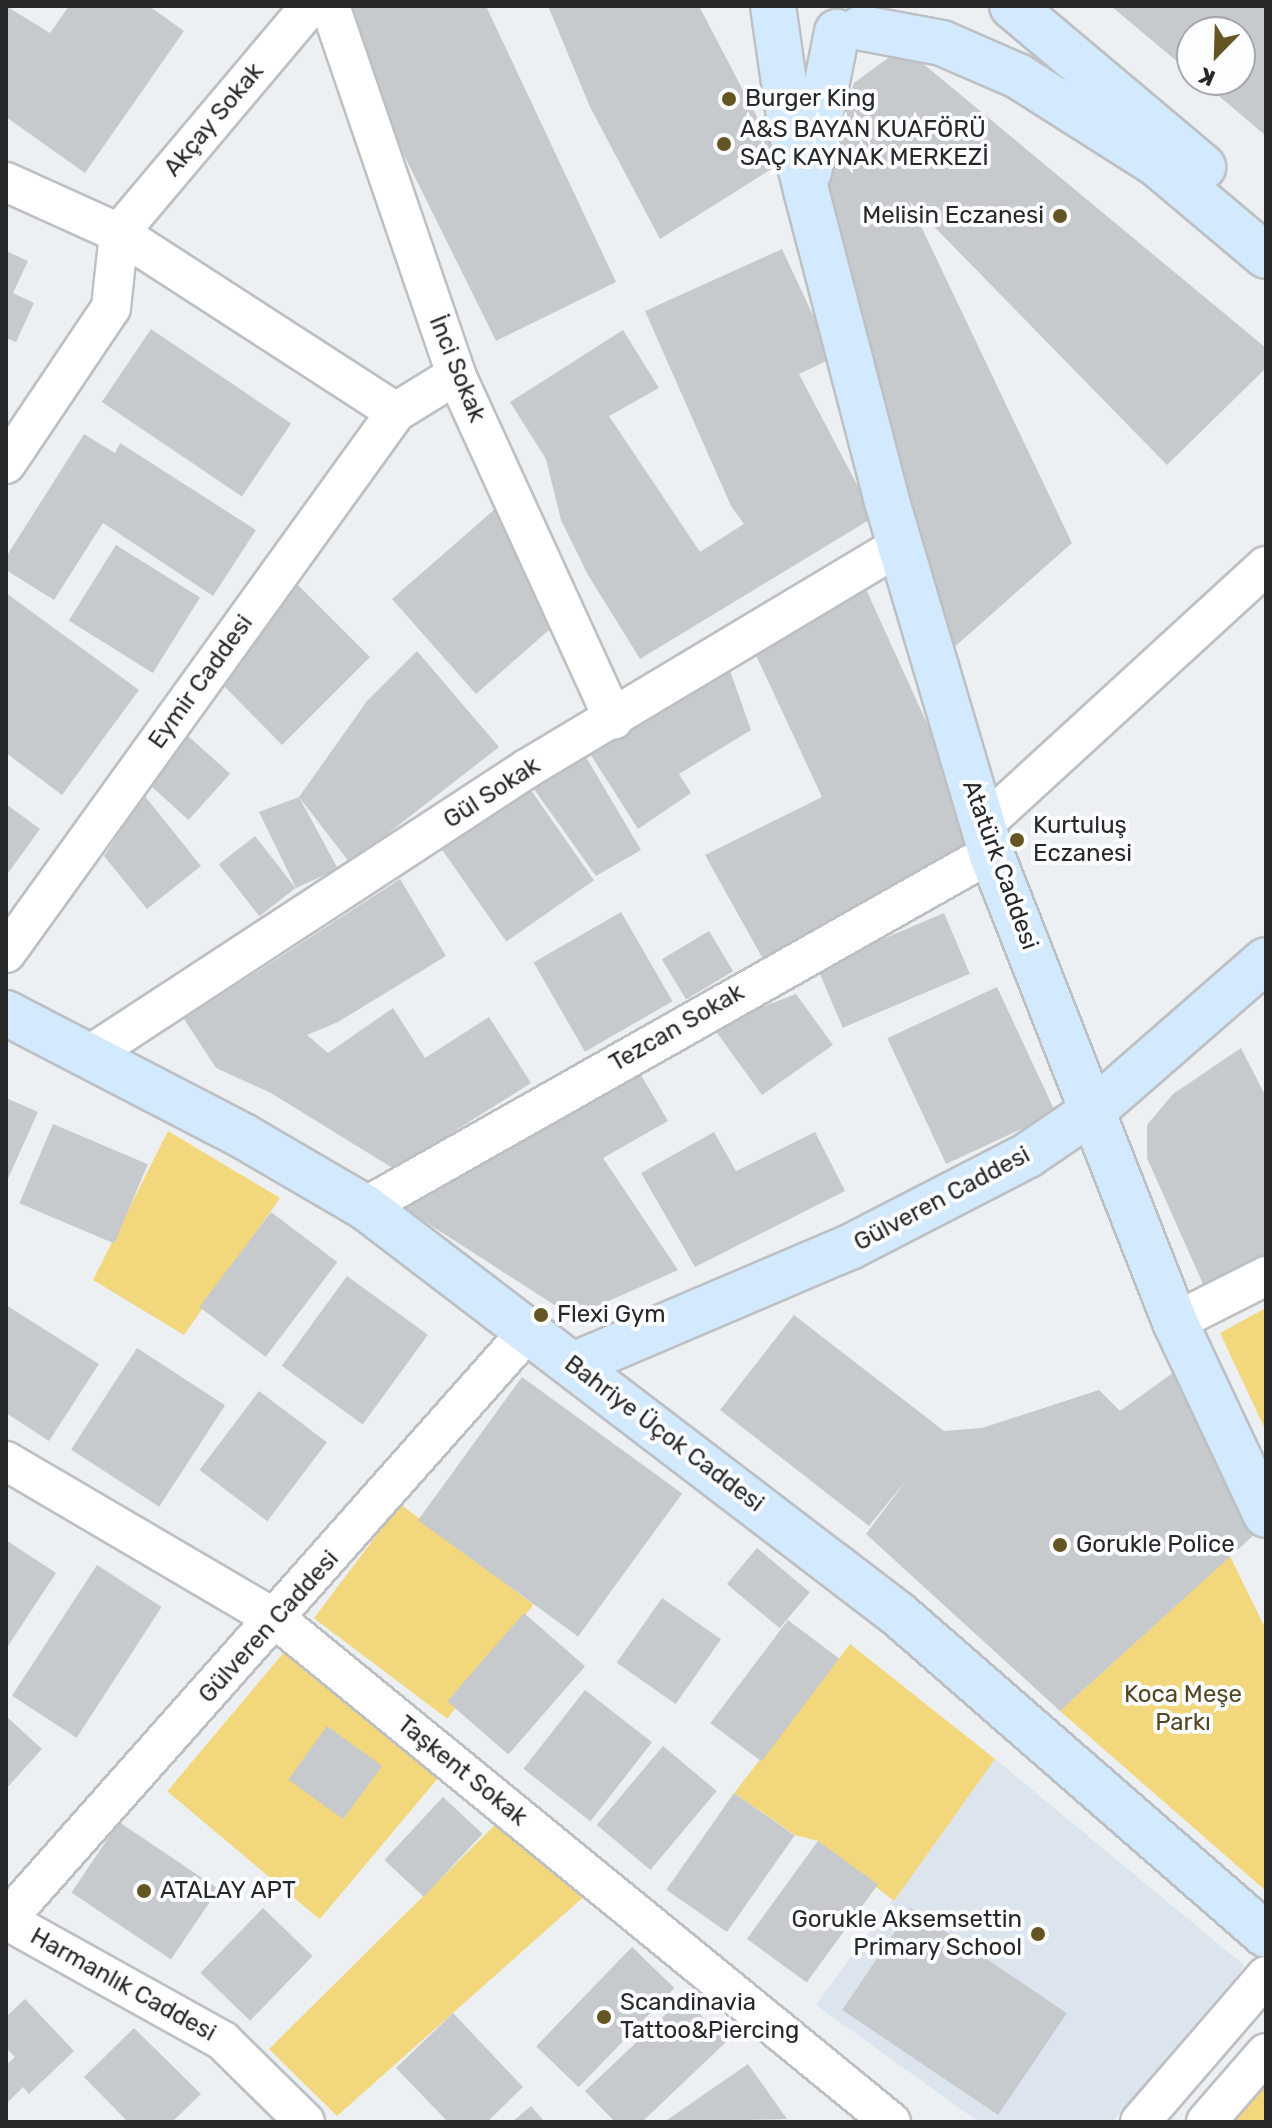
<!DOCTYPE html>
<html>
<head>
<meta charset="utf-8">
<style>
	body { margin:0 }
	#map { position:relative; width:1272px; height:2128px; overflow:hidden; background:#edf0f3; font-family:Rubik,sans-serif }
	div>[style] { position:absolute }
	[style*='--x'] { left:calc(var(--x)*1px); top:calc(var(--y)*1px); width:calc(var(--w)*1px); rotate:calc(var(--a)*1deg) }
	.built>* { inset:0; background:#dce5ee }
	.green>* { inset:0; background:#f2d77c; transform-origin:0 0 }
	.building>* { inset:0; background:#c7cacd; transform-origin:0 0 }
	.roads { filter:drop-shadow(2px 0 #bdc0c3) drop-shadow(-2px 0 #bdc0c3) drop-shadow(0 2px #bdc0c3) drop-shadow(0 -2px #bdc0c3) }
	.street>* { height:38px; margin:-19px; padding:0 19px; transform-origin:19px; border-radius:19px; background:#fff }
	.secondary>* { height:44px; margin:-22px; padding:0 22px; transform-origin:22px; border-radius:22px; background:#d3e9fe }
	.dots>* { width:22px; height:22px; translate:-50% -50%; box-sizing:border-box; border:4px solid #fbfdff; border-radius:50% }
	span { translate:-50% -50%; white-space:nowrap; text-align:center; line-height:1.15; -webkit-text-stroke:8px #fbfdff; paint-order:stroke }
	.poi-label { font-size:24px; color:#272829 }
	.left { translate:0 -50%; text-align:left }
	.right { translate:-100% -50%; text-align:right }
	.street-label { font-size:24px; color:#272829 }
	.park-label { font-size:24px; color:#534720 }
	.frame { position:absolute; inset:0; border:8px solid #272829; pointer-events:none }
	.north { position:absolute; left:1176px; top:16px; width:80px; height:80px; box-sizing:border-box; background:#fbfdff; border:2px solid #a6a8a9; border-radius:50%; rotate:203deg; font-size:22px; font-weight:700; line-height:32px; text-align:center; color:#272829 }
	.north::after { content:''; display:block; margin:auto; width:28px; height:36px; background:#645522; clip-path:polygon(50% 0,100% 100%,50% 72%,0 100%) }
</style>
</head>
<body>
<div id="map">
	<div class="built">
		<i style="clip-path:polygon(995px 1759px,1245px 1966px,1112px 2122px,979px 2122px,816px 2005px)"></i>
	</div>
	<div class="green">
		<i style="clip-path:polygon(168px 1131px,280px 1198px,184px 1335px,93px 1280px)"></i>
		<i style="clip-path:polygon(1266px 1308px,1266px 1431px,1220px 1333px)"></i>
		<i style="left:400px;top:1504px;width:167px;height:143px;rotate:37deg"></i>
		<i style="clip-path:polygon(1230px 1556px,1266px 1630px,1266px 1891px,1060px 1711px)"></i>
		<i style="clip-path:polygon(850px 1644px,995px 1759px,894px 1901px,818px 1841px,795px 1835px,734px 1793px)"></i>
		<i style="left:290px;top:1645px;width:199px;height:191px;rotate:40deg"></i>
		<i style="clip-path:polygon(499px 1821px,588px 1893px,337px 2116px,269px 2049px)"></i>
		<i style="clip-path:polygon(1266px 2071px,1266px 2122px,1221px 2122px)"></i>
	</div>
	<div class="building">
		<i style="clip-path:polygon(6px 6px,50px 33px,69px 6px,149px 6px,184px 31px,85px 173px,6px 117px)"></i>
		<i style="clip-path:polygon(342px 6px,486px 6px,616px 282px,496px 341px,403px 153px)"></i>
		<i style="clip-path:polygon(548px 6px,699px 6px,781px 163px,660px 239px,590px 107px)"></i>
		<i style="clip-path:polygon(1111px 6px,1266px 6px,1266px 136px,1200px 80px,1240px 80px,1240px 32px,1192px 32px,1192px 74px)"></i>
		<i style="clip-path:polygon(903px 47px,1266px 348px,1266px 368px,1167px 465px,909px 201px,1072px 543px,950px 651px,821px 186px,854px 83px)"></i>
		<i style="clip-path:polygon(782px 249px,833px 358px,799px 374px,874px 517px,640px 659px,588px 575px,561px 520px,546px 459px,510px 402px,623px 330px,659px 388px,609px 416px,700px 552px,744px 524px,731px 506px,645px 311px)"></i>
		<i style="clip-path:polygon(6px 251px,28px 261px,13px 293px,34px 303px,16px 342px,6px 338px)"></i>
		<i style="left:151px;top:329px;width:169px;height:88px;rotate:34deg"></i>
		<i style="clip-path:polygon(84px 434px,115px 453px,120px 443px,256px 530px,213px 596px,103px 523px,54px 600px,6px 570px,6px 557px)"></i>
		<i style="clip-path:polygon(511px 495px,566px 615px,476px 694px,392px 599px)"></i>
		<i style="left:116px;top:545px;width:99px;height:89px;rotate:32deg"></i>
		<i style="clip-path:polygon(282px 569px,370px 657px,282px 745px,221px 683px)"></i>
		<i style="clip-path:polygon(865px 587px,985px 851px,763px 959px,705px 855px,822px 797px,748px 638px)"></i>
		<i style="clip-path:polygon(6px 593px,139px 690px,62px 795px,6px 753px)"></i>
		<i style="clip-path:polygon(417px 651px,499px 747px,350px 863px,299px 797px,338px 869px,296px 888px,259px 812px,299px 797px,367px 701px)"></i>
		<i style="clip-path:polygon(727px 662px,751px 730px,679px 774px,691px 793px,638px 829px,587px 749px)"></i>
		<i style="left:187px;top:735px;width:58px;height:62px;rotate:42deg"></i>
		<i style="clip-path:polygon(583px 752px,641px 850px,596px 876px,531px 785px)"></i>
		<i style="left:528px;top:786px;width:115px;height:107px;rotate:55deg"></i>
		<i style="clip-path:polygon(144px 795px,201px 866px,147px 909px,104px 856px)"></i>
		<i style="clip-path:polygon(6px 804px,40px 829px,6px 876px)"></i>
		<i style="left:255px;top:836px;width:66px;height:46px;rotate:52deg"></i>
		<i style="clip-path:polygon(400px 879px,446px 956px,338px 1022px,307px 1035px,328px 1053px,393px 1008px,425px 1058px,489px 1017px,531px 1083px,394px 1169px,271px 1093px,216px 1068px,184px 1019px)"></i>
		<i style="left:621px;top:912px;width:103px;height:101px;rotate:60deg"></i>
		<i style="left:944px;top:913px;width:66px;height:138px;rotate:67deg"></i>
		<i style="left:709px;top:931px;width:47px;height:55px;rotate:59deg"></i>
		<i style="left:997px;top:987px;width:139px;height:121px;rotate:65deg"></i>
		<i style="clip-path:polygon(796px 994px,833px 1045px,762px 1095px,712px 1026px)"></i>
		<i style="clip-path:polygon(1241px 1048px,1266px 1097px,1266px 1262px,1207px 1293px,1147px 1158px,1147px 1125px,1173px 1094px)"></i>
		<i style="clip-path:polygon(638px 1070px,668px 1121px,603px 1158px,678px 1270px,573px 1317px,393px 1201px)"></i>
		<i style="clip-path:polygon(6px 1098px,38px 1112px,6px 1183px)"></i>
		<i style="left:53px;top:1124px;width:103px;height:86px;rotate:23deg"></i>
		<i style="clip-path:polygon(714px 1132px,736px 1171px,815px 1132px,845px 1191px,695px 1267px,641px 1173px)"></i>
		<i style="left:271px;top:1212px;width:83px;height:119px;rotate:37deg"></i>
		<i style="left:347px;top:1276px;width:100px;height:111px;rotate:36deg"></i>
		<i style="clip-path:polygon(6px 1305px,99px 1364px,49px 1441px,6px 1413px)"></i>
		<i style="clip-path:polygon(794px 1315px,944px 1431px,982px 1428px,1099px 1390px,1120px 1411px,1174px 1372px,1255px 1534px,1060px 1711px,866px 1534px,908px 1478px,869px 1526px,720px 1410px)"></i>
		<i style="left:137px;top:1348px;width:105px;height:121px;rotate:33deg"></i>
		<i style="left:522px;top:1377px;width:198px;height:177px;rotate:36deg"></i>
		<i style="left:259px;top:1391px;width:85px;height:99px;rotate:37deg"></i>
		<i style="clip-path:polygon(6px 1540px,56px 1573px,6px 1649px)"></i>
		<i style="left:757px;top:1548px;width:69px;height:47px;rotate:40deg"></i>
		<i style="left:97px;top:1565px;width:77px;height:156px;rotate:33deg"></i>
		<i style="left:662px;top:1598px;width:72px;height:79px;rotate:35deg"></i>
		<i style="left:524px;top:1613px;width:81px;height:117px;rotate:41deg"></i>
		<i style="left:788px;top:1620px;width:64px;height:129px;rotate:37deg"></i>
		<i style="left:585px;top:1690px;width:85px;height:100px;rotate:38deg"></i>
		<i style="clip-path:polygon(6px 1716px,42px 1749px,6px 1789px)"></i>
		<i style="left:327px;top:1726px;width:68px;height:66px;rotate:36deg"></i>
		<i style="left:663px;top:1746px;width:70px;height:103px;rotate:40deg"></i>
		<i style="left:734px;top:1793px;width:74px;height:118px;rotate:35deg"></i>
		<i style="left:443px;top:1797px;width:54px;height:86px;rotate:43deg"></i>
		<i style="left:119px;top:1822px;width:120px;height:85px;rotate:34deg"></i>
		<i style="left:818px;top:1841px;width:74px;height:121px;rotate:36deg"></i>
		<i style="left:263px;top:1908px;width:69px;height:90px;rotate:44deg"></i>
		<i style="left:911px;top:1908px;width:188px;height:123px;rotate:34deg"></i>
		<i style="left:632px;top:1947px;width:59px;height:138px;rotate:44deg"></i>
		<i style="clip-path:polygon(684px 1997px,726px 2042px,642px 2122px,615px 2122px,585px 2091px)"></i>
		<i style="clip-path:polygon(25px 1999px,74px 2051px,29px 2094px,23px 2087px,6px 2104px,6px 2065px,15px 2057px,6px 2048px,6px 2017px)"></i>
		<i style="clip-path:polygon(453px 2013px,523px 2087px,487px 2122px,448px 2122px,396px 2068px)"></i>
		<i style="clip-path:polygon(134px 2028px,201px 2094px,172px 2122px,128px 2122px,84px 2077px)"></i>
		<i style="clip-path:polygon(748px 2064px,787px 2119px,669px 2122px,667px 2120px)"></i>
		<i style="clip-path:polygon(531px 2106px,545px 2122px,512px 2122px)"></i>
	</div>
	<div class="roads">
		<div class="street">
			<i style="--x:330;--y:6;--w:390;--a:71.1"></i>
			<i style="--x:456;--y:375;--w:379;--a:65.4"></i>
			<i style="--x:6;--y:182;--w:124;--a:24.3"></i>
			<i style="--x:119;--y:233;--w:330;--a:32.9"></i>
			<i style="--x:396;--y:412;--w:667;--a:125.79"></i>
			<i style="--x:396;--y:412;--w:70;--a:-31.7"></i>
			<i style="--x:6;--y:464;--w:188;--a:-56.1"></i>
			<i style="--x:111;--y:308;--w:75;--a:-83.9"></i>
			<i style="--x:119;--y:233;--w:297;--a:-49.9"></i>
			<i style="--x:982;--y:826;--w:385;--a:-42.5"></i>
			<i style="--x:91;--y:1054;--w:522;--a:-33.2"></i>
			<i style="--x:528;--y:768;--w:434;--a:-30.9"></i>
			<i style="--x:365;--y:1207;--w:719;--a:-29.49"></i>
			<i style="--x:1175;--y:1322;--w:102;--a:-26.8"></i>
			<i style="--x:6;--y:1461;--w:314;--a:30.4"></i>
			<i style="--x:277;--y:1620;--w:793;--a:39.27"></i>
			<i style="--x:6;--y:1920;--w:788;--a:-48.44"></i>
			<i style="--x:6;--y:1920;--w:248;--a:29.1"></i>
			<i style="--x:223;--y:2041;--w:115;--a:44.6"></i>
			<i style="--x:1140;--y:2122;--w:193;--a:-49.2"></i>
			<i style="--x:1206;--y:2122;--w:91;--a:-49"></i>
		</div>
		<div class="secondary">
			<i style="--x:773;--y:6;--w:126;--a:81.8"></i>
			<i style="--x:791;--y:131;--w:61;--a:75.7"></i>
			<i style="--x:806;--y:190;--w:318;--a:75.4"></i>
			<i style="--x:886;--y:498;--w:370;--a:73.5"></i>
			<i style="--x:991;--y:853;--w:504;--a:68.58"></i>
			<i style="--x:1175;--y:1322;--w:213;--a:64.8"></i>
			<i style="--x:1012;--y:6;--w:250;--a:40.1"></i>
			<i style="--x:862;--y:28;--w:81;--a:10.6"></i>
			<i style="--x:942;--y:43;--w:83;--a:23.5"></i>
			<i style="--x:1018;--y:76;--w:166;--a:32.4"></i>
			<i style="--x:1158;--y:165;--w:141;--a:40.1"></i>
			<i style="--x:809;--y:172;--w:143;--a:-78.7"></i>
			<i style="--x:6;--y:1013;--w:269;--a:27.4"></i>
			<i style="--x:245;--y:1137;--w:139;--a:30.3"></i>
			<i style="--x:365;--y:1207;--w:671;--a:37.37"></i>
			<i style="--x:898;--y:1614;--w:488;--a:41.1"></i>
			<i style="--x:573;--y:1365;--w:301;--a:-23.1"></i>
			<i style="--x:850;--y:1247;--w:200;--a:-27.3"></i>
			<i style="--x:1028;--y:1155;--w:80;--a:-34.3"></i>
			<i style="--x:1094;--y:1110;--w:228;--a:-41.1"></i>
		</div>
	</div>
	<div class="dots">
		<i style="left:729px;top:99px;background:#645522"></i>
		<i style="left:724px;top:144px;background:#645522"></i>
		<i style="left:1060px;top:216px;background:#645522"></i>
		<i style="left:1017px;top:840px;background:#645522"></i>
		<i style="left:541px;top:1315px;background:#645522"></i>
		<i style="left:1060px;top:1545px;background:#645522"></i>
		<i style="left:144px;top:1891px;background:#645522"></i>
		<i style="left:1038px;top:1934px;background:#645522"></i>
		<i style="left:604px;top:2017px;background:#645522"></i>
	</div>
	<div class="poi-label">
		<span class="left" style="left:745px;top:99px">Burger King</span>
		<span class="left" style="left:740px;top:144px">A&amp;S BAYAN KUAFÖRÜ<br>SAÇ KAYNAK MERKEZİ</span>
		<span class="right" style="left:1044px;top:216px">Melisin Eczanesi</span>
		<span class="left" style="left:1033px;top:840px">Kurtuluş<br>Eczanesi</span>
		<span class="left" style="left:557px;top:1315px">Flexi Gym</span>
		<span class="left" style="left:1076px;top:1545px">Gorukle Police</span>
		<span class="left" style="left:160px;top:1891px">ATALAY APT</span>
		<span class="right" style="left:1022px;top:1934px">Gorukle Aksemsettin<br>Primary School</span>
		<span class="left" style="left:620px;top:2017px">Scandinavia<br>Tattoo&amp;Piercing</span>
	</div>
	<div class="street-label">
		<span style="left:214px;top:120px;rotate:-50deg">Akçay Sokak</span>
		<span style="left:457px;top:369px;rotate:68deg">İnci Sokak</span>
		<span style="left:201px;top:682px;rotate:-54deg">Eymir Caddesi</span>
		<span style="left:492px;top:793px;rotate:-33deg">Gül Sokak</span>
		<span style="left:1000px;top:865px;rotate:70deg">Atatürk Caddesi</span>
		<span style="left:677px;top:1028px;rotate:-30deg">Tezcan Sokak</span>
		<span style="left:942px;top:1199px;rotate:-28deg">Gülveren Caddesi</span>
		<span style="left:664px;top:1434px;rotate:37deg">Bahriye Üçok Caddesi</span>
		<span style="left:269px;top:1627px;rotate:-48deg">Gülveren Caddesi</span>
		<span style="left:462px;top:1771px;rotate:39deg">Taşkent Sokak</span>
		<span style="left:123px;top:1985px;rotate:29deg">Harmanlık Caddesi</span>
	</div>
	<div class="park-label">
		<span style="left:1183px;top:1709px">Koca Meşe<br>Parkı</span>
	</div>
	<div class="frame"></div>
	<div class="north">K</div>
</div>
</body>
</html>
